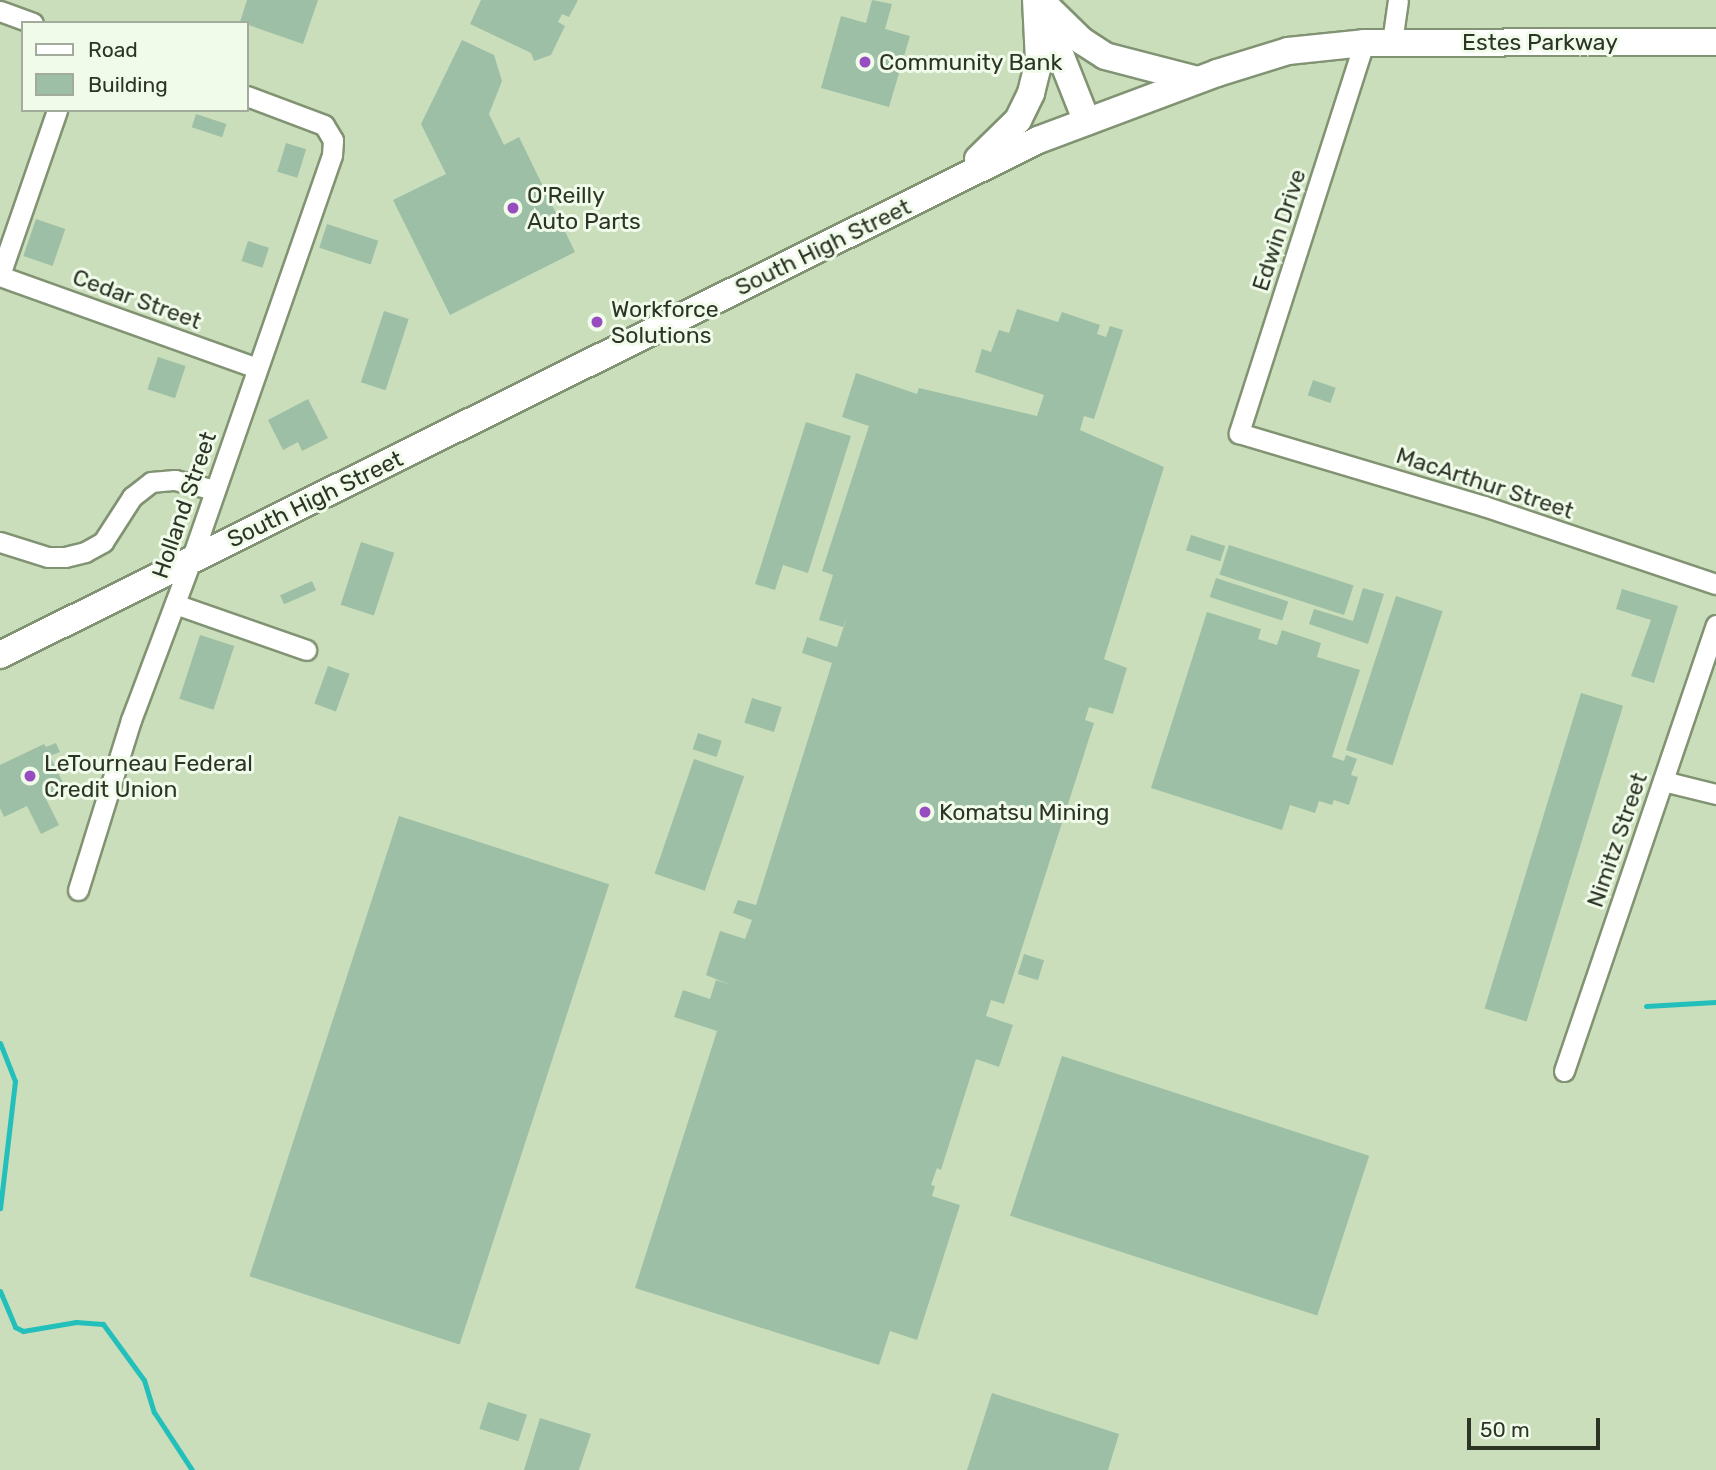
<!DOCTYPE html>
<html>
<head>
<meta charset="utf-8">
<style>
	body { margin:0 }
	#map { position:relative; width:1716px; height:1470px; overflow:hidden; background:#cadebb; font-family:Rubik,sans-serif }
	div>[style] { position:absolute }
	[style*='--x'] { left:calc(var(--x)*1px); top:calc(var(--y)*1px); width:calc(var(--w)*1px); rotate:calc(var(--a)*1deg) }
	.stream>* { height:5px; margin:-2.5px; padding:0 2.5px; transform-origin:2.5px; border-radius:2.5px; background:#23bfbb }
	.building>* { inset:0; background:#9dbfa5; transform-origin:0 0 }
	.roads { filter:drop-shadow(2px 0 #819373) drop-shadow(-2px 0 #819373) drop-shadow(0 2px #819373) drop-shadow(0 -2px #819373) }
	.minor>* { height:19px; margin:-9.5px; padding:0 9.5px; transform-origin:9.5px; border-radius:9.5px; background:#fff }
	.secondary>* { height:26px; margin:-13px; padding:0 13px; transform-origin:13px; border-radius:13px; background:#fff }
	.dots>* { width:19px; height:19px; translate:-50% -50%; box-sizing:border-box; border:4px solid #f1fbea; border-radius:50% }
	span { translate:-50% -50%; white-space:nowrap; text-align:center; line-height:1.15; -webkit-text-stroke:6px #f1fbea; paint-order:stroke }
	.street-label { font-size:23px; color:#2c3426 }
	.poi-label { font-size:23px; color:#2c3426 }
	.left { translate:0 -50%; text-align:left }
	.legend { position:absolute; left:21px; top:21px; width:228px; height:91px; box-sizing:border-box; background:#f1fbea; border:2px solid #a2ab9c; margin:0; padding:9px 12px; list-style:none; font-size:21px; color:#2c3426 }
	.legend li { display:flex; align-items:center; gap:14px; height:35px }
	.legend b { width:35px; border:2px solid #a2ab9c }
	.scale { position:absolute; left:1467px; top:1418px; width:133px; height:32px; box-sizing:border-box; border:4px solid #2c3426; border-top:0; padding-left:9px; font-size:21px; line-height:24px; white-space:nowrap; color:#2c3426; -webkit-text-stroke:5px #f1fbea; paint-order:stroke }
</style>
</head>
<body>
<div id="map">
	<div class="stream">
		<i style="--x:1646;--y:1006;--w:70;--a:-3.3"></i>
		<i style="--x:0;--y:1043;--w:41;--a:68.5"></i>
		<i style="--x:15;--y:1081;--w:128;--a:96.7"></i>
		<i style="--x:0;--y:1291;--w:39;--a:67"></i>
		<i style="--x:15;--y:1327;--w:9;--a:27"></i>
		<i style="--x:23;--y:1331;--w:54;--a:-9.6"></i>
		<i style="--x:76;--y:1322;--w:27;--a:4"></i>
		<i style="--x:103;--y:1324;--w:69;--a:53.8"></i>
		<i style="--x:144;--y:1380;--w:34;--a:73"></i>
		<i style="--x:154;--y:1412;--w:69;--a:56.8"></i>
	</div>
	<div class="building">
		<i style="clip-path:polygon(247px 0,318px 0,303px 44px,240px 22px)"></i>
		<i style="clip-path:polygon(481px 0,578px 0,569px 17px,562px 14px,558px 22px,565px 26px,551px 55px,534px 61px,531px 53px,470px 24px)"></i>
		<i style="clip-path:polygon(872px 0,892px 4px,885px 29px,910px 36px,889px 107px,821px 88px,841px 16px,866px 23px)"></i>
		<i style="clip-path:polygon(462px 40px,494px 55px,502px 81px,489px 114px,504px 145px,519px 137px,575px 252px,450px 315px,393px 200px,446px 174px,421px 124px)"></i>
		<i style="left:196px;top:114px;width:32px;height:14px;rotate:18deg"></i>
		<i style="left:286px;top:143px;width:21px;height:30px;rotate:17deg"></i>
		<i style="left:36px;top:219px;width:31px;height:39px;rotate:19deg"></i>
		<i style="left:327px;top:224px;width:54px;height:25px;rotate:18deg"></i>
		<i style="left:248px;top:241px;width:22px;height:21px;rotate:18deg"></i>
		<i style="clip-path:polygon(1017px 309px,1058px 322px,1062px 312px,1100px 325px,1097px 334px,1106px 337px,1110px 326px,1123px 330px,1094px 419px,1084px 416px,1080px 430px,1164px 467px,1104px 659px,1127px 668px,1113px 714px,1089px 707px,1085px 720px,1094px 723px,1004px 1004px,991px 1000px,986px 1016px,1013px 1025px,999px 1067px,976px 1059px,941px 1170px,937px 1168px,931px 1185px,935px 1186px,932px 1196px,960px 1205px,917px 1340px,890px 1331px,879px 1365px,635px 1288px,717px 1031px,674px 1017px,683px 990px,710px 999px,716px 980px,731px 985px,706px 975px,720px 931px,745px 939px,752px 920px,733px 913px,738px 900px,756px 905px,832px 663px,802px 653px,807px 637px,837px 647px,847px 617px,843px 627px,819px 620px,833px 575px,822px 571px,869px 426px,842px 417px,856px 373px,917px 394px,919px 388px,1037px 416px,1044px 395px,975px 372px,982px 349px,991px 352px,999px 330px,1009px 333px)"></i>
		<i style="left:384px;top:311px;width:26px;height:75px;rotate:18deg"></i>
		<i style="left:158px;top:357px;width:29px;height:34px;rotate:18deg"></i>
		<i style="left:1313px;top:380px;width:24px;height:16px;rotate:19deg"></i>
		<i style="clip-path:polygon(308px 399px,328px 438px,302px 451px,298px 442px,283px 450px,268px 420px)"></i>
		<i style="clip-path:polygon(806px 422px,851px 436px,808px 573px,783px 565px,775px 590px,755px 584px)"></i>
		<i style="left:1191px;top:535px;width:36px;height:16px;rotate:18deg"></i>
		<i style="left:361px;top:542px;width:35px;height:66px;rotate:18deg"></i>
		<i style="left:1229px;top:545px;width:131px;height:31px;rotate:18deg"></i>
		<i style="left:1216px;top:578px;width:76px;height:20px;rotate:18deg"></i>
		<i style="left:312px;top:581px;width:10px;height:35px;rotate:66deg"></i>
		<i style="clip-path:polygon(1363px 588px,1384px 594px,1368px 644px,1309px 624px,1314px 609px,1353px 621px)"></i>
		<i style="clip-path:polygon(1622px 589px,1678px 606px,1654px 683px,1631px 676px,1651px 620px,1616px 609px)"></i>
		<i style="left:1396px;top:596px;width:49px;height:162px;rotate:18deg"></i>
		<i style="clip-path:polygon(1207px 612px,1261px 629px,1258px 639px,1277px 645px,1282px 630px,1321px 643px,1317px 657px,1360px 670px,1332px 757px,1344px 761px,1346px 755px,1357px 759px,1351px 775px,1358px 777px,1349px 805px,1334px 800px,1332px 805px,1319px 801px,1315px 813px,1290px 805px,1282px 830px,1151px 788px)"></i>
		<i style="left:200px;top:635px;width:36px;height:67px;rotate:18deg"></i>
		<i style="left:328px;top:666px;width:23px;height:40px;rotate:20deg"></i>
		<i style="left:1581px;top:693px;width:44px;height:330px;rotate:17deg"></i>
		<i style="left:752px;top:698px;width:31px;height:26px;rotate:17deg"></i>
		<i style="left:698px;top:733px;width:25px;height:17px;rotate:18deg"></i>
		<i style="clip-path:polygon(56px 743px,60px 752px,50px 756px,65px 787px,45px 797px,59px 825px,41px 834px,27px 806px,4px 817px,0 808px,0 765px,44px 744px,46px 747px)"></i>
		<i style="left:694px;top:759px;width:53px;height:121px;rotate:19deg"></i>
		<i style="left:399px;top:816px;width:221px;height:484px;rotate:18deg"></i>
		<i style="left:1024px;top:954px;width:21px;height:21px;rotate:17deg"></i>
		<i style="left:1062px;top:1056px;width:323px;height:168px;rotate:18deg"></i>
		<i style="clip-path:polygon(992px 1393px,1119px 1434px,1108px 1470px,967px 1470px)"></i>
		<i style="left:488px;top:1402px;width:41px;height:28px;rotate:18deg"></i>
		<i style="clip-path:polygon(540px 1418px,591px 1434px,579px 1470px,524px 1470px)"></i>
	</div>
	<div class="roads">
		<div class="minor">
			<i style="--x:0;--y:11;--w:35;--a:20"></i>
			<i style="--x:1392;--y:42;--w:42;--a:-81.9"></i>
			<i style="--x:1364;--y:43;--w:410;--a:107.8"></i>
			<i style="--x:1239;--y:433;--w:256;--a:16.6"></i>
			<i style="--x:1484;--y:506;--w:245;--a:18.6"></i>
			<i style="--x:0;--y:275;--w:175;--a:-70.9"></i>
			<i style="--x:0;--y:276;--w:273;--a:19.7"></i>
			<i style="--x:0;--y:542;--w:50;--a:17.4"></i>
			<i style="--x:48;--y:557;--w:17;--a:0"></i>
			<i style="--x:65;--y:557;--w:21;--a:-14"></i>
			<i style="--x:85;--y:552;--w:21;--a:-29"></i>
			<i style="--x:103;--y:542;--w:54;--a:-57.2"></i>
			<i style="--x:132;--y:497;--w:24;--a:-38"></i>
			<i style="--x:151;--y:482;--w:24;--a:-5"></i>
			<i style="--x:175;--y:480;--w:41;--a:14"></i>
			<i style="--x:175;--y:604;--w:139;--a:19.3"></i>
			<i style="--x:1663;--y:781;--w:55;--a:13.8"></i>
			<i style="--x:78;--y:890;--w:178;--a:-72.7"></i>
			<i style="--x:131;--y:720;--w:171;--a:-69.4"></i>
			<i style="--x:191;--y:560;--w:429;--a:-70.8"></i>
			<i style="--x:332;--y:155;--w:15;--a:-86"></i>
			<i style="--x:333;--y:140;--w:17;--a:-121"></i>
			<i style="--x:324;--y:125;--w:82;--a:-159.4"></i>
			<i style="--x:1564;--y:1071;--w:471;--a:-71.2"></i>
		</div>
		<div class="secondary">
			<i style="--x:1040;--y:0;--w:59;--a:44.3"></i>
			<i style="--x:1082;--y:41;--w:27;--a:33"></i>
			<i style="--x:1105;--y:56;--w:95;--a:14.6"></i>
			<i style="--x:1043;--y:11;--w:119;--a:68.4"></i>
			<i style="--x:978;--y:159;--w:56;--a:-44.3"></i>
			<i style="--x:1018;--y:120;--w:30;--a:-64"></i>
			<i style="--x:1031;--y:93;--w:33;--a:-76"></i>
			<i style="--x:1039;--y:61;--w:61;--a:-92.8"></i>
			<i style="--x:0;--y:655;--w:1159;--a:-26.39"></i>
			<i style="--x:1038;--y:140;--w:191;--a:-20.5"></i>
			<i style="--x:1217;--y:73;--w:74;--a:-17.2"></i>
			<i style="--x:1288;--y:51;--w:76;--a:-6"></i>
			<i style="--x:1364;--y:43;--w:352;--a:-0.2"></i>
		</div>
	</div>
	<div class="dots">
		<i style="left:865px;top:62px;background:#974cbf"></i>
		<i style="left:513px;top:208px;background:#974cbf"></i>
		<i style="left:597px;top:322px;background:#974cbf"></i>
		<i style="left:30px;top:776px;background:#974cbf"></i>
		<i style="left:925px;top:812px;background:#974cbf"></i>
	</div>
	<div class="street-label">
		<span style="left:1540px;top:42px">Estes Parkway</span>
		<span style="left:1279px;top:230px;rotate:-72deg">Edwin Drive</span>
		<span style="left:823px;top:247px;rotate:-26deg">South High Street</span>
		<span style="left:137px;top:299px;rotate:20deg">Cedar Street</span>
		<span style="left:1485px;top:483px;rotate:18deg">MacArthur Street</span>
		<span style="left:315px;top:499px;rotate:-26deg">South High Street</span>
		<span style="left:184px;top:505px;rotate:-71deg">Holland Street</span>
		<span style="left:1617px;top:840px;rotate:-71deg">Nimitz Street</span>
	</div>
	<div class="poi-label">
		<span class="left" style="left:879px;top:62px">Community Bank</span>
		<span class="left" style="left:527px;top:208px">O'Reilly<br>Auto Parts</span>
		<span class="left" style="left:611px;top:322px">Workforce<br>Solutions</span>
		<span class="left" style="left:44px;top:776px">LeTourneau Federal<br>Credit Union</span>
		<span class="left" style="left:939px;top:812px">Komatsu Mining</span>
	</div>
	<ul class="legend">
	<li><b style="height:9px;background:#fff"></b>Road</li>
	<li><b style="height:19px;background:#9dbfa5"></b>Building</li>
	</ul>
	<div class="scale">50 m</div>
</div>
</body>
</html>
